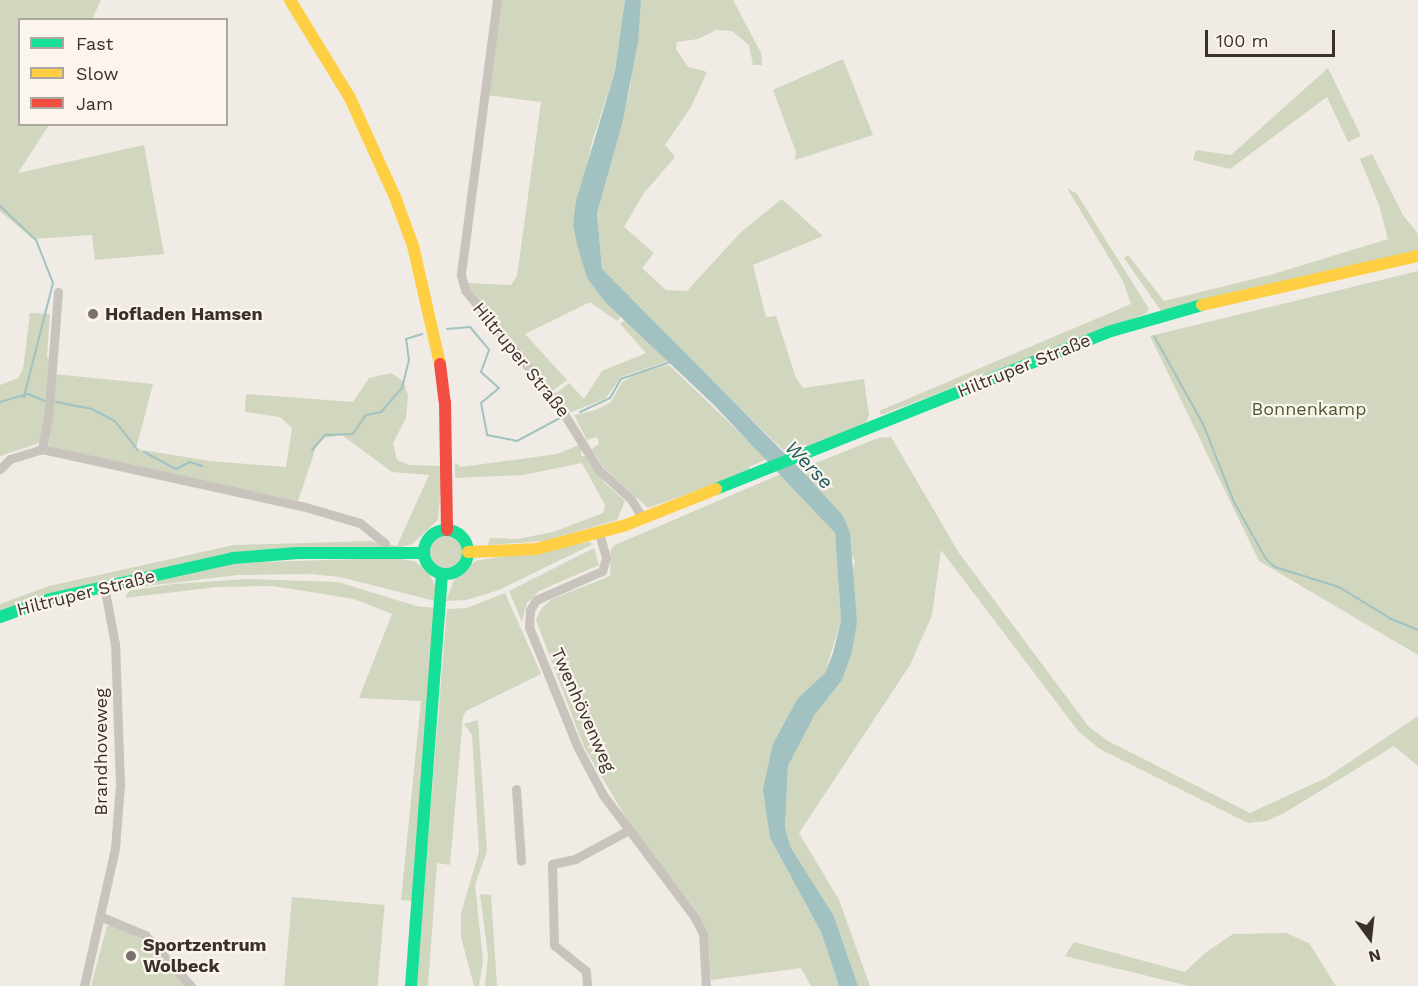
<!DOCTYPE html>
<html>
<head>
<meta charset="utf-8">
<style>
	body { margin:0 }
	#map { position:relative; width:1418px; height:986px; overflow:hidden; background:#f0ebe5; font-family:"Work Sans",sans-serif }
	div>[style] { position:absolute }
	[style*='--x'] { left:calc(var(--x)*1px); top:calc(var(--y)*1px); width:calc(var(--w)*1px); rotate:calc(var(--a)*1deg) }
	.green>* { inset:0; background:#d1d6bf; transform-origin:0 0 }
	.round { border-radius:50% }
	.water>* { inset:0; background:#a1c2c1 }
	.stream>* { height:2px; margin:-1px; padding:0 1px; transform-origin:1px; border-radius:1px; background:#a1c2c1 }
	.street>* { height:9px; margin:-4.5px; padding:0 4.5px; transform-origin:4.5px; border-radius:4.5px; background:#c9c3be }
	.fast>* { height:12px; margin:-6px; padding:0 6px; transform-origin:6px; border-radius:6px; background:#16e098 }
	.fast>.ring { margin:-6px; padding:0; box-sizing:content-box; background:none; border:12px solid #16e098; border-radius:50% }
	.slow>* { height:12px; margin:-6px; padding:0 6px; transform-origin:6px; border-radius:6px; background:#ffcf43 }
	.jam>* { height:12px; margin:-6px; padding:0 6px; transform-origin:6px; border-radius:6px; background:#f24e42 }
	.dots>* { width:16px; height:16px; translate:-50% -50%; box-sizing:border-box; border:3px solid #fbf5ee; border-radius:50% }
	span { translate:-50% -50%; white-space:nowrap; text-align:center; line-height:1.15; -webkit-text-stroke:4.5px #fbf5ee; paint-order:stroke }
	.poi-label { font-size:18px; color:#3b302b; font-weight:700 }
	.left { translate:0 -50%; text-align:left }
	.street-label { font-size:18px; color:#3b302b }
	.park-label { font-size:18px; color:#4a5a2e }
	.water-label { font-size:20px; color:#1f5a5e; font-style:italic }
	.legend { position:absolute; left:18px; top:18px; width:210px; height:108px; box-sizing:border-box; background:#fbf5ee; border:2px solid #aea6a0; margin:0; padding:8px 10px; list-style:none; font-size:18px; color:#3b302b }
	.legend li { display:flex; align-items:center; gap:12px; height:30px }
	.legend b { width:30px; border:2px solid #aea6a0 }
	.north { position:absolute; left:1340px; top:908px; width:60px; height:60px; -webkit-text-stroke:4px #fbf5ee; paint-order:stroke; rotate:165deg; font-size:16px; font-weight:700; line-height:24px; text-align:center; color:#3b302b }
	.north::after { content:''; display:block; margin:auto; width:21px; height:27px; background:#3b302b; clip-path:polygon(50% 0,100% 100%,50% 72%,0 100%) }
	.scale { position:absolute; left:1205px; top:30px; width:130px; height:27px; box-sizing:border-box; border:3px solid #3b302b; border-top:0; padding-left:8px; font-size:18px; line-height:21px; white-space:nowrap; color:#3b302b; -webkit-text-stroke:4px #fbf5ee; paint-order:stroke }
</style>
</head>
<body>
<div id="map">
	<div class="green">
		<i style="clip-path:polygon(0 0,101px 0,92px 19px,20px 20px,20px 124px,49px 125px,18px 173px,144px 145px,164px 254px,95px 260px,92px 235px,33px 239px,0 211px)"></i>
		<i style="clip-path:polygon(500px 0,625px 0,615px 71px,592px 142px,573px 225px,587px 278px,621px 317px,617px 321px,590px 302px,525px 334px,567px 380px,552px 391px,468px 290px,467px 283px,511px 285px,517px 276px,541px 102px,487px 95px)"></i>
		<i style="clip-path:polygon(641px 0,733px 0,761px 53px,762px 65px,753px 65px,749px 45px,732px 31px,716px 30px,698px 39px,677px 42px,676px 49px,688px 67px,707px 72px,691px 107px,665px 145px,675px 157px,644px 193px,624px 227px,654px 253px,642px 268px,666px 290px,687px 291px,741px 232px,782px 199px,823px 236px,753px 265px,766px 317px,776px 316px,796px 378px,803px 388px,864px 379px,869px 415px,865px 424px,808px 447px,805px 444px,785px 452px,618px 289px,602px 269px,597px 213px,630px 89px)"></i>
		<i style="clip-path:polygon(843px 59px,873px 135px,795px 160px,796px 152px,773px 90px)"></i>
		<i style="clip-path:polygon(1328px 68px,1361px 136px,1348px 142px,1327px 97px,1230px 169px,1193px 160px,1196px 150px,1231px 155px)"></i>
		<i style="clip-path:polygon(1372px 154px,1403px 215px,1418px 234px,1418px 250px,1161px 311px,1124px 258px,1128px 255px,1164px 301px,1270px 275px,1388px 239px,1379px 205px,1360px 159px)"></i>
		<i style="clip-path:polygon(1067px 188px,1077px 194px,1149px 309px,1147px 313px,881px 415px,879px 411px,1131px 304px,1123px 281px)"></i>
		<i style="clip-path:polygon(1418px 271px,1418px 655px,1259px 561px,1150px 336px)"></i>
		<i style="clip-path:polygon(30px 313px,50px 314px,47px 356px,54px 374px,153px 384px,136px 449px,210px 461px,286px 467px,292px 428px,280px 417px,245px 412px,246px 394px,353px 402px,369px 378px,391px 373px,404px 382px,408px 396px,406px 418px,393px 443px,397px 460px,409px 465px,443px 466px,438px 520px,412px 544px,397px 548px,269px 551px,0 612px,0 604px,49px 586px,234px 545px,370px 541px,397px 546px,429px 475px,392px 472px,342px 435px,324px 438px,316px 447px,298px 501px,48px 447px,54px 397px,39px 443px,0 456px,0 385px,18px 378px,23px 369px)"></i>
		<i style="clip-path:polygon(625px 320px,668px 361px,621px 377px,605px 399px,571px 412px,555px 394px,569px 383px,584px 399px,602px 371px,646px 353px,620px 324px)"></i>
		<i style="clip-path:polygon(669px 365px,767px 459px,749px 467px,750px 471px,648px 508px,604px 468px,592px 449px,599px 444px,597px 437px,587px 440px,574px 415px,596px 410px,611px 402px,622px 382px,643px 371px)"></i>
		<i style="clip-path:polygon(891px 437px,959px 553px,1089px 727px,1108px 741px,1250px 813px,1326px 778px,1418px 716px,1418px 766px,1394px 746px,1284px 813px,1267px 821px,1248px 823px,1100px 749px,1079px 732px,941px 550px,932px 615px,910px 665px,799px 833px,839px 900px,870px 986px,858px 986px,834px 916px,791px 848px,785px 828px,788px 767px,798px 742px,825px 698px,855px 561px,801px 469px,878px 438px)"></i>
		<i style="clip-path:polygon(581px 444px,581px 456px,589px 456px,605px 483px,625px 501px,617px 520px,544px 541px,488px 545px,490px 538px,517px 539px,553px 532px,603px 513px,605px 505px,582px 463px,523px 475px,455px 478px,455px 463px,461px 467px,557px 454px)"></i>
		<i style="clip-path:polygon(781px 474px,835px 533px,841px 620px,825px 673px,798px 698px,770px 838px,821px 932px,839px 986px,811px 986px,801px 968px,711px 980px,708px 934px,698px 913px,632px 828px,584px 747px,536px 620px,541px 609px,552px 599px,610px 576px,611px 549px,615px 545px)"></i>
		<i class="round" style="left:429px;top:536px;width:34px;height:34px"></i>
		<i style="clip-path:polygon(589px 542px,593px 544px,499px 590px,466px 600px,446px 601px,454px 580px,475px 561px)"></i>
		<i style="clip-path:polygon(594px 548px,599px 565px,539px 591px,527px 603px,522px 622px,509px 591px)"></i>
		<i style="clip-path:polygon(394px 558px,414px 561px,428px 571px,435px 585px,435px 601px,340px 577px,310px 574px,238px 575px,122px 589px,231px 563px)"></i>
		<i style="clip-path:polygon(247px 579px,338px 582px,416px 606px,435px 608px,413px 901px,401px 900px,421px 701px,359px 698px,392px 614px,354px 599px,273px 586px,217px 587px,125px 598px,129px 591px,173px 584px)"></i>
		<i style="clip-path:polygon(505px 593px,541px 674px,466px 711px,463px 717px,450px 865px,437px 863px,428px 986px,416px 986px,447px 609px,467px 608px)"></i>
		<i style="clip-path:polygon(478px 720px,487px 851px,475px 885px,483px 960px,479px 986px,474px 986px,461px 937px,461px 913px,479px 852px,472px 735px,464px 724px)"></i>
		<i style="clip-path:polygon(480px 894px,491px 895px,497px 986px,485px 986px,488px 956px)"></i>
		<i style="left:292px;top:897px;width:93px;height:89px;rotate:5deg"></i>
		<i style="clip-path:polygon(112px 925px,143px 940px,168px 960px,191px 986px,91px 986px,107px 926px)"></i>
		<i style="clip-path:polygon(1286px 933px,1309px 943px,1336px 986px,1189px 986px,1065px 956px,1074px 942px,1185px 972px,1205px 953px,1233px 934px)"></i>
	</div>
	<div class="water">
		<i style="clip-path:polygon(625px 0,641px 0,638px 42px,623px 120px,597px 213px,602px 269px,806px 475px,843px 516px,850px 533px,857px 622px,852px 652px,842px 680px,815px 714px,788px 766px,785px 828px,791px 848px,834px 916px,858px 986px,839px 986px,821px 932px,770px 838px,763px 789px,773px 744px,798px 698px,825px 673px,833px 653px,841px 620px,835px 533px,714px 405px,606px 303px,587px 278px,577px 244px,573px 225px,576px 201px,615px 71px)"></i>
	</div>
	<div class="stream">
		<i style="--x:0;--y:206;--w:50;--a:43.4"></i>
		<i style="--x:36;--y:240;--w:46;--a:68.4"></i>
		<i style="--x:53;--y:283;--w:118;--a:104.3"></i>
		<i style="--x:447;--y:329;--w:23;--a:-5"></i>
		<i style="--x:470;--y:327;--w:30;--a:50"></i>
		<i style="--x:489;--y:350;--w:23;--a:110"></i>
		<i style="--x:481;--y:372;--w:24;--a:42"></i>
		<i style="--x:499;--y:388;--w:23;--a:140"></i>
		<i style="--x:481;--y:403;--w:33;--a:79"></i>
		<i style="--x:487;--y:435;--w:31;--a:11"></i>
		<i style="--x:517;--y:441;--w:49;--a:-28.1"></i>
		<i style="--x:1154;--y:336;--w:101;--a:60.9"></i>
		<i style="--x:1203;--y:424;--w:84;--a:68.3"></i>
		<i style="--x:1234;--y:502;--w:65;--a:60.7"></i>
		<i style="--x:1266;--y:559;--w:12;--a:42"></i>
		<i style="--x:1275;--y:567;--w:67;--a:17.4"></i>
		<i style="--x:1339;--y:587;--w:61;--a:31.6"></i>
		<i style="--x:1391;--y:619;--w:29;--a:22"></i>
		<i style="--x:0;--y:402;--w:29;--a:-16"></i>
		<i style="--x:28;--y:394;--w:18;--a:22"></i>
		<i style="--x:56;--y:402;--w:37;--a:11"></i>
		<i style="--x:92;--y:409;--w:26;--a:28"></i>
		<i style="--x:115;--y:421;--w:37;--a:52"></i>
		<i style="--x:580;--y:412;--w:33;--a:-25"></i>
		<i style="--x:610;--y:398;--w:22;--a:-60"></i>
		<i style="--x:621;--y:379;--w:52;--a:-19.1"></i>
		<i style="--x:312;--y:450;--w:20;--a:-49"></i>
		<i style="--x:325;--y:435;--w:28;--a:-2"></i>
		<i style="--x:353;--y:434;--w:23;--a:-56"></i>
		<i style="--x:366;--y:415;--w:15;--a:-11"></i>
		<i style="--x:381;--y:412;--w:32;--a:-49"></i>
		<i style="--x:402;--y:388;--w:29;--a:-76"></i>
		<i style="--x:409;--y:360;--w:21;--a:-98"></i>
		<i style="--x:406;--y:339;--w:17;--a:-17"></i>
		<i style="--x:144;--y:452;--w:36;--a:28"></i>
		<i style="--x:176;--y:469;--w:16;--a:-27"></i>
		<i style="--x:190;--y:462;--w:13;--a:18"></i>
	</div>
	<div class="street">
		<i style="--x:497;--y:0;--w:277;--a:97.5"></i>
		<i style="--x:461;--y:275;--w:16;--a:75"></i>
		<i style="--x:465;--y:290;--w:144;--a:50.7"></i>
		<i style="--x:556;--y:401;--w:81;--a:58.1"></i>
		<i style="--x:599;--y:470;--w:43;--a:42.2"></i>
		<i style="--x:631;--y:499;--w:23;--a:59"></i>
		<i style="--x:58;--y:292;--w:126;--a:94.5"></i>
		<i style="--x:48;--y:418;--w:32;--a:101"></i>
		<i style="--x:42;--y:449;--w:266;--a:12.4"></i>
		<i style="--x:302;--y:506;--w:60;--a:16.3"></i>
		<i style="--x:360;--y:523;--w:32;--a:39"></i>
		<i style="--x:0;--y:469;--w:14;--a:-45"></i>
		<i style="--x:10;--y:459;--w:34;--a:-17"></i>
		<i style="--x:599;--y:533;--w:26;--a:74"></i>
		<i style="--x:606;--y:558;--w:14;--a:107"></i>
		<i style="--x:602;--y:571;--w:72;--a:156.3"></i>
		<i style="--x:536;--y:600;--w:12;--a:121"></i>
		<i style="--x:530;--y:610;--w:17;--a:93"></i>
		<i style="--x:529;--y:627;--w:128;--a:68"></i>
		<i style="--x:577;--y:746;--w:55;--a:62"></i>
		<i style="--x:603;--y:795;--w:151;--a:53.1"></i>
		<i style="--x:694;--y:916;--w:20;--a:63"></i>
		<i style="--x:703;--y:934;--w:52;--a:86.7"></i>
		<i style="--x:516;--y:789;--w:72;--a:86"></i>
		<i style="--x:102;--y:917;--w:47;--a:22.7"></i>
		<i style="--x:145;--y:935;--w:69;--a:48"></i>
		<i style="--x:84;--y:986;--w:141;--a:-77.3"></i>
		<i style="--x:115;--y:848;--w:63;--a:-85.5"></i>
		<i style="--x:120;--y:785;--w:141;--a:-92"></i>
		<i style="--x:115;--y:644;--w:59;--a:-100.7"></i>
		<i style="--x:587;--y:986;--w:15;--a:-94"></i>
		<i style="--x:586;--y:971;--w:41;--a:-140.9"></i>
		<i style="--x:554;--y:945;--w:81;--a:-91.4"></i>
		<i style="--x:552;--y:864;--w:24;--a:-12"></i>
		<i style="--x:575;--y:859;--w:59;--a:-28.3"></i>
	</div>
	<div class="fast">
		<i style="--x:716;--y:489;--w:422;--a:-21.8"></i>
		<i style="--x:1108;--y:332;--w:98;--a:-16"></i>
		<i class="ring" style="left:424px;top:530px;width:32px;height:32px"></i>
		<i style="--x:0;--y:617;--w:53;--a:-19.8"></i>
		<i style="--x:50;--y:599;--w:188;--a:-12.6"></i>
		<i style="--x:233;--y:558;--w:65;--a:-4.4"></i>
		<i style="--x:298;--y:553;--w:125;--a:0"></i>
		<i style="--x:411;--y:986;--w:413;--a:-85.7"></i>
	</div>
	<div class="slow">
		<i style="--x:290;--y:0;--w:115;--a:58.5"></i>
		<i style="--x:350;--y:98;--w:109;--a:65.6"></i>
		<i style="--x:395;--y:197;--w:52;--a:69.8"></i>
		<i style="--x:413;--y:246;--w:121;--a:77.1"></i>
		<i style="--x:1202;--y:305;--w:221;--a:-12.8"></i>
		<i style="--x:468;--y:552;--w:68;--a:-2.5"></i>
		<i style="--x:536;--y:549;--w:93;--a:-14.9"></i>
		<i style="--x:626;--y:525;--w:97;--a:-21.8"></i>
	</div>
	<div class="jam">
		<i style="--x:440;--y:364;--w:38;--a:83"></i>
		<i style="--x:445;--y:402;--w:128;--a:89.1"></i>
	</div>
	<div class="dots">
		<i style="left:93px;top:314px;background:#7a716c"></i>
		<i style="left:131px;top:956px;background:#7a716c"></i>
	</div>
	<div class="poi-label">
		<span class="left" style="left:105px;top:314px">Hofladen Hamsen</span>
		<span class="left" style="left:143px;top:956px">Sportzentrum<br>Wolbeck</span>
	</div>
	<div class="street-label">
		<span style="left:521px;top:360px;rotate:51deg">Hiltruper Straße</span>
		<span style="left:1024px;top:366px;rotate:-22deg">Hiltruper Straße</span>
		<span style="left:86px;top:593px;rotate:-14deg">Hiltruper Straße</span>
		<span style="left:583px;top:710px;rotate:66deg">Twenhövenweg</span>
		<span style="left:101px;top:752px;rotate:-90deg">Brandhoveweg</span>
	</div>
	<div class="park-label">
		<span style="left:1309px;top:409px">Bonnenkamp</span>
	</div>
	<div class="water-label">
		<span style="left:809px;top:465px;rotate:46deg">Werse</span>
	</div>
	<ul class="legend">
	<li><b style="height:8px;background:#16e098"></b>Fast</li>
	<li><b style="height:8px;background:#ffcf43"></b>Slow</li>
	<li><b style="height:8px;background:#f24e42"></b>Jam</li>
	</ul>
	<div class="north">N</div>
	<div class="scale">100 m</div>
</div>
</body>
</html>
